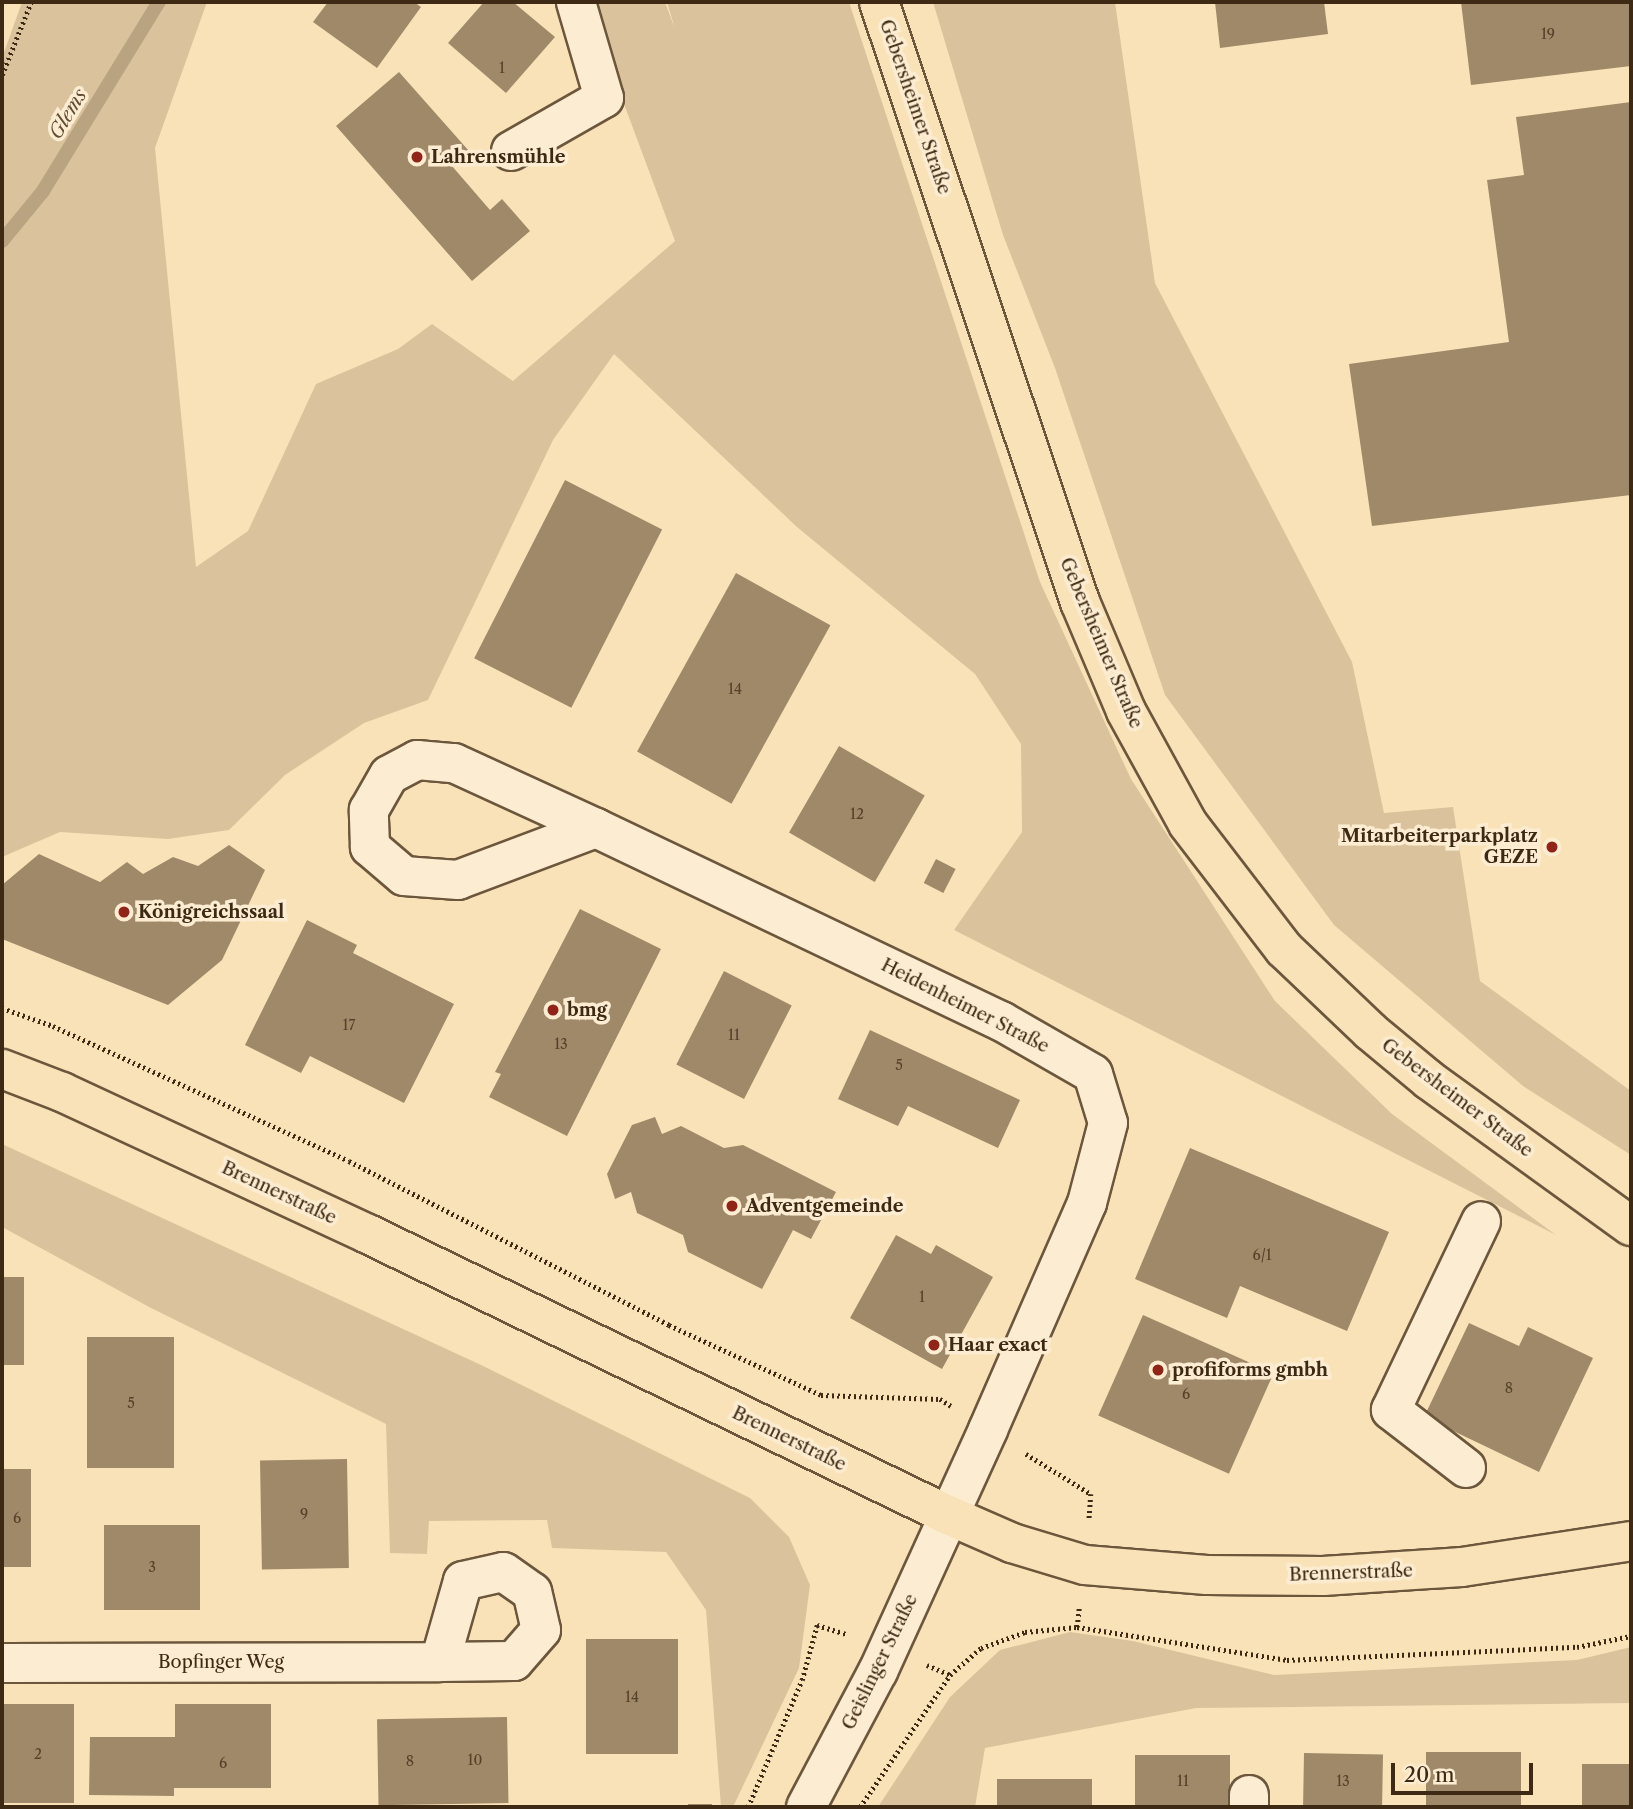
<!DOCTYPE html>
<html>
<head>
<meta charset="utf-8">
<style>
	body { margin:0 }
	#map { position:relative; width:1633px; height:1809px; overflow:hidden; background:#fae2b8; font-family:"Libre Caslon Text",serif }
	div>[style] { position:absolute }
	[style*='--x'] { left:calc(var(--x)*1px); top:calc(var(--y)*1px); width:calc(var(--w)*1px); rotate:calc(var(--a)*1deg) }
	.green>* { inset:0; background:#dac39c }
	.stream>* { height:14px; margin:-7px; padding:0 7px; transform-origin:7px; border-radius:7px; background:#baa380 }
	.building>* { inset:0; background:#9f8969; transform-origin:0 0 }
	.path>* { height:4.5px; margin-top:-2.25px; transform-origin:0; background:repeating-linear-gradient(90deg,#3d2914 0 2px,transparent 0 5.5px) }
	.roads { filter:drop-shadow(2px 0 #6c573d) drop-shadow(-2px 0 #6c573d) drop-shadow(0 2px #6c573d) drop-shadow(0 -2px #6c573d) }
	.minor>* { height:38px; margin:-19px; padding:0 19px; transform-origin:19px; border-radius:19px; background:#fcecd1 }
	.major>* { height:38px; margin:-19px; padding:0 19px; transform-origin:19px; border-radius:19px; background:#fae2b8 }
	.dots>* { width:19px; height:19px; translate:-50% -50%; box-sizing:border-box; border:4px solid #fcecd1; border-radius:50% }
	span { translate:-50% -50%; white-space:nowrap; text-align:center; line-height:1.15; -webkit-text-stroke:7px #fcecd1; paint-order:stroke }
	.number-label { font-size:14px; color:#564129 }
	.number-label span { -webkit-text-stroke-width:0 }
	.street-label { font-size:18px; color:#3d2914 }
	.poi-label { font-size:18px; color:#3d2914; font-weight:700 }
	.left { translate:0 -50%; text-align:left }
	.right { translate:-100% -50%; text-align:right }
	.water-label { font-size:19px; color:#624e34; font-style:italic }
	.frame { position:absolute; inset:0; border:4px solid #3d2914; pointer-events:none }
	.scale { position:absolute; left:1391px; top:1763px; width:142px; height:32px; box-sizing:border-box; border:4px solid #3d2914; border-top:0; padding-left:9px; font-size:21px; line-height:24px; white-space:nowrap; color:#3d2914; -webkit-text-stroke:5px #fcecd1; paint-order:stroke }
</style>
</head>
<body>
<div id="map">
	<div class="green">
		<i style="clip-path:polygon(22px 2px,207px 2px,155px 148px,196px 567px,248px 531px,316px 384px,398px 349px,432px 324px,513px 381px,675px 241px,586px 2px,665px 2px,675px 29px,667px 2px,849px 2px,1040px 582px,1131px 779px,1275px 1001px,1392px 1114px,1556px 1235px,954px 930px,1022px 832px,1021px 744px,975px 674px,797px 527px,614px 354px,553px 440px,428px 700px,364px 723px,285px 775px,229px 830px,168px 839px,60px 832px,2px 857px,2px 58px)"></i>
		<i style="clip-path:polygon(933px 2px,1115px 2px,1155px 283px,1352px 662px,1384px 813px,1453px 807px,1480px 981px,1631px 1091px,1631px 1155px,1523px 1086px,1334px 925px,1165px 695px,1055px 368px,1003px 235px)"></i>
		<i style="clip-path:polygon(2px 1144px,479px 1364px,750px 1498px,789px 1537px,810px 1585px,799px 1668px,733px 1807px,721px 1807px,706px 1610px,666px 1552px,552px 1548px,547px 1520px,429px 1521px,427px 1554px,390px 1553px,386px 1424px,151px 1308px,2px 1227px)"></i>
		<i style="clip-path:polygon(1070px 1632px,1133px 1641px,1274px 1675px,1577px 1660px,1631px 1647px,1631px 1703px,1196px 1708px,985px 1748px,975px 1807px,878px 1807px,950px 1697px,1000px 1650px)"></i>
	</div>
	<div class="stream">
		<i style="--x:2;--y:241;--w:65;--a:-50.6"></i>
		<i style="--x:43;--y:191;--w:222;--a:-58.5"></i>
	</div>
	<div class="building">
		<i style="clip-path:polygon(328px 2px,414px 2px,421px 7px,377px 68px,313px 22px)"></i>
		<i style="clip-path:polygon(484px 2px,513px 2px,555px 37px,506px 93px,448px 43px)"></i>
		<i style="clip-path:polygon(1215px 2px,1324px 2px,1328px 34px,1220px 48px)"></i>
		<i style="clip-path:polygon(1461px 2px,1631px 2px,1631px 66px,1471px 85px)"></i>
		<i style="clip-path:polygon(399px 72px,469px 151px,452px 166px,490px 210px,502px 199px,530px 231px,472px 281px,336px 126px)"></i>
		<i style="clip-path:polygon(1631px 102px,1631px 495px,1372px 526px,1349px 364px,1509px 342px,1487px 180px,1524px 175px,1516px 117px)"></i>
		<i style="left:565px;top:480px;width:109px;height:200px;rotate:27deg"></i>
		<i style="left:736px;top:573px;width:108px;height:204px;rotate:29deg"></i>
		<i style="left:839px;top:746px;width:99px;height:100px;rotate:30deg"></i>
		<i style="clip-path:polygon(229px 845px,265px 870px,222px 960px,168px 1005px,2px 939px,2px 885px,39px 854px,100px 882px,127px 862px,143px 874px,173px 857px,198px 866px)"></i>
		<i style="left:936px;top:859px;width:22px;height:27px;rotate:27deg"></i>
		<i style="clip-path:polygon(580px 909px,661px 949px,567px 1136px,489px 1097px,501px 1074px,495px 1072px)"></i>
		<i style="clip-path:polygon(307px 920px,357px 945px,353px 953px,454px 1004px,404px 1103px,310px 1056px,301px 1073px,245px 1045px)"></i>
		<i style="left:724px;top:971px;width:76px;height:105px;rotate:27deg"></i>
		<i style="clip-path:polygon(870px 1030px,1020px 1100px,998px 1148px,908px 1106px,898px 1126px,838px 1099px)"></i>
		<i style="clip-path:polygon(655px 1117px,662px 1134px,681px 1126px,724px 1148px,743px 1145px,836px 1192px,811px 1239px,793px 1230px,762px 1289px,688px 1252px,683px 1235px,637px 1213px,631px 1192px,615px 1199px,607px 1174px,632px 1125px)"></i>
		<i style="clip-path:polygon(1190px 1148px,1389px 1232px,1347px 1331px,1240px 1286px,1227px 1318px,1135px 1279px)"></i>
		<i style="clip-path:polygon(896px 1235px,931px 1254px,936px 1245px,993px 1277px,942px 1369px,850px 1318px)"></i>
		<i style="left:2px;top:1277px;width:22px;height:88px"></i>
		<i style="left:1143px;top:1315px;width:143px;height:110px;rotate:24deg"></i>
		<i style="clip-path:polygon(1469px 1323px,1519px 1346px,1528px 1327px,1593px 1358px,1539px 1472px,1424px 1417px)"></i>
		<i style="left:174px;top:1337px;width:131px;height:87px;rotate:90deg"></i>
		<i style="left:347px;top:1459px;width:109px;height:87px;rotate:89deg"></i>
		<i style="left:2px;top:1469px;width:29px;height:98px"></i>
		<i style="left:104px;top:1525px;width:96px;height:85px"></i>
		<i style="left:586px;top:1639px;width:92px;height:115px"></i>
		<i style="left:2px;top:1704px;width:72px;height:99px"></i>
		<i style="clip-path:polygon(175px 1704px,271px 1704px,271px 1788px,174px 1788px,174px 1796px,89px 1795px,90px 1737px,175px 1737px)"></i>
		<i style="left:507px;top:1717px;width:86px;height:130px;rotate:89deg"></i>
		<i style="left:1426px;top:1752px;width:95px;height:55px"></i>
		<i style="left:1304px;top:1753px;width:79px;height:54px;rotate:1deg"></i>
		<i style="left:1135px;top:1755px;width:95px;height:52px"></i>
		<i style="left:1631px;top:1764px;width:43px;height:49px;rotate:90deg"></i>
		<i style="left:1092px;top:1779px;width:28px;height:95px;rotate:90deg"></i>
		<i style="left:688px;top:1804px;width:24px;height:3px"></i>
	</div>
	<div class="path">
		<i style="--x:2;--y:75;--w:79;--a:-68.3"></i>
		<i style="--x:2;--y:1008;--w:54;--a:19.4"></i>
		<i style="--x:53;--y:1026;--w:325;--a:24.5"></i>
		<i style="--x:349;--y:1161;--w:360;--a:27.1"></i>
		<i style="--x:669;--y:1325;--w:167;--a:24.7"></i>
		<i style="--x:821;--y:1395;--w:119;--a:1.9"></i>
		<i style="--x:940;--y:1399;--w:13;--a:32"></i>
		<i style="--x:1026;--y:1454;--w:76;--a:31.6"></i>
		<i style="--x:1091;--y:1494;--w:27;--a:94"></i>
		<i style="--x:1077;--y:1627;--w:20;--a:-84"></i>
		<i style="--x:927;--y:1665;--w:25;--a:23"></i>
		<i style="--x:748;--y:1807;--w:138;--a:-67"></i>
		<i style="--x:802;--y:1680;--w:57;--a:-74.7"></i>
		<i style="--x:817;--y:1625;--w:31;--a:17"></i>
		<i style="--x:860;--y:1807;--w:160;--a:-55.7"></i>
		<i style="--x:950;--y:1675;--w:41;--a:-41.1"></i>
		<i style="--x:981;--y:1648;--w:47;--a:-20"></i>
		<i style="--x:1025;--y:1632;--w:52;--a:-5.5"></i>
		<i style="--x:1077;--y:1627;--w:213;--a:8.9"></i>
		<i style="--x:1287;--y:1660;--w:290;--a:-2.6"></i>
		<i style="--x:1577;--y:1647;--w:55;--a:-11.5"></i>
	</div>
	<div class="roads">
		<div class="minor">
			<i style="--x:511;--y:151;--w:107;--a:-29.7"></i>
			<i style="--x:604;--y:98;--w:100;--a:-106.3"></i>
			<i style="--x:596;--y:828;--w:147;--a:159.4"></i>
			<i style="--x:458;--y:880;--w:54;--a:-175.8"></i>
			<i style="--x:404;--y:876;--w:45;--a:-139.5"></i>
			<i style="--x:370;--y:847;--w:37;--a:-92"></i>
			<i style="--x:369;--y:810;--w:40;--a:-60.3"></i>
			<i style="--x:389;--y:775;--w:32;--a:-28"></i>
			<i style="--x:417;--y:760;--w:37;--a:5"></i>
			<i style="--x:454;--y:763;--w:156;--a:24.6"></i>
			<i style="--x:596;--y:828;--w:449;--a:25.5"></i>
			<i style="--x:1001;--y:1021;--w:106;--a:29.9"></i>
			<i style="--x:1093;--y:1074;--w:51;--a:73"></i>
			<i style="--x:1108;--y:1123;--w:83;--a:104.7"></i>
			<i style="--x:1087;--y:1203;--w:248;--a:113.6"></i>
			<i style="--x:988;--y:1430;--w:265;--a:114.5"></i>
			<i style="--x:878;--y:1671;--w:154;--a:117.9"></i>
			<i style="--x:1466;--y:1468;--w:95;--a:-142.3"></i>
			<i style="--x:1391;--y:1410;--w:209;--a:-64.5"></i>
			<i style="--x:2;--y:1663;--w:438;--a:-0.1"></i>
			<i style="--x:440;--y:1662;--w:74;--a:-0.8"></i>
			<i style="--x:514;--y:1661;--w:41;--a:-48.9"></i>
			<i style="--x:541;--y:1630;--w:39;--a:-103"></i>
			<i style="--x:532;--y:1592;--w:35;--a:-145"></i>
			<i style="--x:503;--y:1572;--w:41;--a:167.3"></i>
			<i style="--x:463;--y:1581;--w:84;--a:105.9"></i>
			<i style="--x:1249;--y:1807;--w:12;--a:-90"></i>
		</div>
		<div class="major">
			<i style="--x:879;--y:2;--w:633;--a:71.48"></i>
			<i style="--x:1080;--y:602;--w:118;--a:67.1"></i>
			<i style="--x:1126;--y:711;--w:129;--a:61.2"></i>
			<i style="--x:1188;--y:824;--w:158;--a:52.5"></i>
			<i style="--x:1284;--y:949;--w:119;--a:43.6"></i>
			<i style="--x:1370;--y:1031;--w:77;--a:39.7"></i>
			<i style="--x:1429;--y:1080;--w:249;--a:35.9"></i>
			<i style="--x:2;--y:1069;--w:64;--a:21"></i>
			<i style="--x:62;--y:1092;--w:337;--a:24.9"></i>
			<i style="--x:368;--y:1234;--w:644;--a:25.85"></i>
			<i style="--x:948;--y:1515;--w:70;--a:23.6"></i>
			<i style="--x:1012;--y:1543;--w:76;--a:16.8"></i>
			<i style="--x:1085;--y:1565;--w:122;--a:4.7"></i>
			<i style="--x:1207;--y:1575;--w:116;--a:0.5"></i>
			<i style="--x:1323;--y:1576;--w:139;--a:-3.7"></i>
			<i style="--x:1462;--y:1567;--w:171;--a:-8.7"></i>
		</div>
	</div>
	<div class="dots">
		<i style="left:417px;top:157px;background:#8f2418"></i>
		<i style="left:1552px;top:847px;background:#8f2418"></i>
		<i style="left:124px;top:912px;background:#8f2418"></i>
		<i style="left:553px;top:1010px;background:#8f2418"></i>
		<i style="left:732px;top:1206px;background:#8f2418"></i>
		<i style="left:934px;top:1345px;background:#8f2418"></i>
		<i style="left:1158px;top:1370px;background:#8f2418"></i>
	</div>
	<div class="number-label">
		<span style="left:1548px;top:34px">19</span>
		<span style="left:502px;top:68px">1</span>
		<span style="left:735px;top:689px">14</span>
		<span style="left:857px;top:814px">12</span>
		<span style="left:349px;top:1025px">17</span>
		<span style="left:734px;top:1035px">11</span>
		<span style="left:561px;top:1044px">13</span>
		<span style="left:899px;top:1065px">5</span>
		<span style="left:1262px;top:1255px">6/1</span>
		<span style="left:922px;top:1297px">1</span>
		<span style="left:1509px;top:1388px">8</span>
		<span style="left:1186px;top:1394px">6</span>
		<span style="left:131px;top:1403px">5</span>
		<span style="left:304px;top:1514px">9</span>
		<span style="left:17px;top:1518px">6</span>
		<span style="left:152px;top:1567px">3</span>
		<span style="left:632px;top:1697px">14</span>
		<span style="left:38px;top:1754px">2</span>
		<span style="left:475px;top:1760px">10</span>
		<span style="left:410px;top:1761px">8</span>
		<span style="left:223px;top:1763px">6</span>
		<span style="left:1183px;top:1781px">11</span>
		<span style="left:1343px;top:1781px">13</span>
	</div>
	<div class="street-label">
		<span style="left:915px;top:107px;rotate:71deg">Gebersheimer Straße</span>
		<span style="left:1101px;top:643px;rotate:67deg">Gebersheimer Straße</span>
		<span style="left:965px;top:1006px;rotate:27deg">Heidenheimer Straße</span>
		<span style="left:1457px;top:1098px;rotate:37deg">Gebersheimer Straße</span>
		<span style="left:279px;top:1193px;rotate:25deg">Brennerstraße</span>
		<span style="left:789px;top:1439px;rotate:26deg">Brennerstraße</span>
		<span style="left:1351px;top:1573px;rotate:-2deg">Brennerstraße</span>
		<span style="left:221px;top:1662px">Bopfinger Weg</span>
		<span style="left:880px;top:1662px;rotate:-64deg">Geislinger Straße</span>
	</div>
	<div class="poi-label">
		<span class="left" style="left:431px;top:157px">Lahrensmühle</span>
		<span class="right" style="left:1538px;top:847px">Mitarbeiterparkplatz<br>GEZE</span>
		<span class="left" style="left:138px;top:912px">Königreichssaal</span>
		<span class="left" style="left:567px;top:1010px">bmg</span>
		<span class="left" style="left:746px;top:1206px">Adventgemeinde</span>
		<span class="left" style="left:948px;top:1345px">Haar exact</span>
		<span class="left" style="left:1172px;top:1370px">profiforms gmbh</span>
	</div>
	<div class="water-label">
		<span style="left:68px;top:114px;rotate:-59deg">Glems</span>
	</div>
	<div class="frame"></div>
	<div class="scale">20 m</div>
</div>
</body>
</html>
